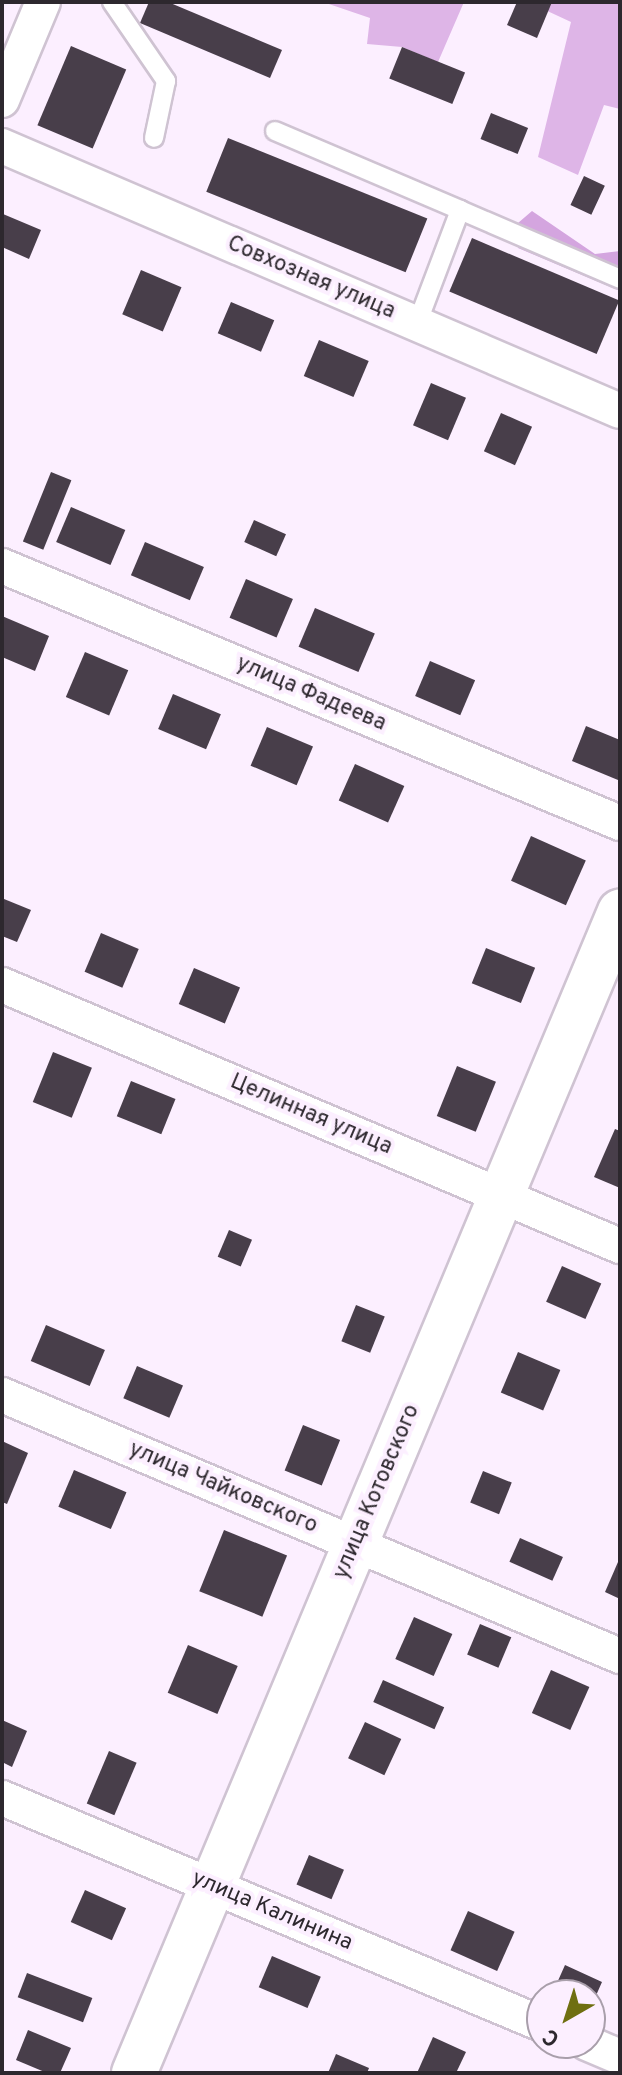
<!DOCTYPE html>
<html>
<head>
<meta charset="utf-8">
<style>
	body { margin:0 }
	#map { position:relative; width:622px; height:2075px; overflow:hidden; background:#fcefff; font-family:Overpass,sans-serif }
	div>[style] { position:absolute }
	[style*='--x'] { left:calc(var(--x)*1px); top:calc(var(--y)*1px); width:calc(var(--w)*1px); rotate:calc(var(--a)*1deg) }
	.green>* { inset:0; background:#deb5e7 }
	.forest>* { inset:0; background:#d4a5df }
	.building>* { inset:0; background:#483e4a; transform-origin:0 0 }
	.roads { filter:drop-shadow(2px 0 #cfc3d2) drop-shadow(-2px 0 #cfc3d2) drop-shadow(0 2px #cfc3d2) drop-shadow(0 -2px #cfc3d2) }
	.lane>* { height:18px; margin:-9px; padding:0 9px; transform-origin:9px; border-radius:9px; background:#fff }
	.street>* { height:34px; margin:-17px; padding:0 17px; transform-origin:17px; border-radius:17px; background:#fff }
	.secondary>* { height:44px; margin:-22px; padding:0 22px; transform-origin:22px; border-radius:22px; background:#fff }
	span { translate:-50% -50%; white-space:nowrap; text-align:center; line-height:1.15; -webkit-text-stroke:8px #fcefff; paint-order:stroke }
	.street-label { font-size:22px; color:#2d282e }
	.frame { position:absolute; inset:0; border:4px solid #2d282e; pointer-events:none }
	.north { position:absolute; left:526px; top:1979px; width:80px; height:80px; box-sizing:border-box; background:#fcefff; border:2px solid #a99fab; border-radius:50%; rotate:219deg; font-size:22px; font-weight:700; line-height:32px; text-align:center; color:#2d282e }
	.north::after { content:''; display:block; margin:auto; width:28px; height:36px; background:#6f6f11; clip-path:polygon(50% 0,100% 100%,50% 72%,0 100%) }
</style>
</head>
<body>
<div id="map">
	<div class="green">
		<i style="clip-path:polygon(323px 2px,464px 2px,438px 62px,402px 47px,367px 44px,370px 18px)"></i>
		<i style="clip-path:polygon(528px 2px,620px 3px,620px 109px,604px 105px,578px 175px,538px 157px,571px 22px)"></i>
	</div>
	<div class="forest">
		<i style="clip-path:polygon(532px 211px,595px 254px,620px 251px,620px 291px,518px 248px,518px 223px)"></i>
	</div>
	<div class="building">
		<i style="clip-path:polygon(149px 2px,168px 2px,282px 50px,270px 78px,140px 23px)"></i>
		<i style="clip-path:polygon(517px 2px,552px 2px,537px 38px,507px 25px)"></i>
		<i style="left:71px;top:46px;width:60px;height:86px;rotate:23deg"></i>
		<i style="left:402px;top:47px;width:68px;height:34px;rotate:22deg"></i>
		<i style="left:491px;top:113px;width:40px;height:28px;rotate:22deg"></i>
		<i style="left:228px;top:138px;width:215px;height:58px;rotate:22deg"></i>
		<i style="left:584px;top:176px;width:23px;height:32px;rotate:25deg"></i>
		<i style="clip-path:polygon(3px 214px,41px 230px,29px 259px,2px 247px)"></i>
		<i style="left:472px;top:238px;width:160px;height:58px;rotate:23deg"></i>
		<i style="left:141px;top:270px;width:44px;height:48px;rotate:23deg"></i>
		<i style="left:231px;top:302px;width:47px;height:34px;rotate:23deg"></i>
		<i style="left:319px;top:340px;width:54px;height:39px;rotate:23deg"></i>
		<i style="left:431px;top:383px;width:38px;height:46px;rotate:23deg"></i>
		<i style="left:501px;top:413px;width:34px;height:42px;rotate:24deg"></i>
		<i style="left:51px;top:472px;width:22px;height:75px;rotate:22deg"></i>
		<i style="left:71px;top:507px;width:59px;height:38px;rotate:23deg"></i>
		<i style="left:254px;top:520px;width:35px;height:24px;rotate:24deg"></i>
		<i style="left:145px;top:542px;width:64px;height:36px;rotate:23deg"></i>
		<i style="left:246px;top:579px;width:51px;height:42px;rotate:23deg"></i>
		<i style="left:315px;top:608px;width:65px;height:42px;rotate:23deg"></i>
		<i style="clip-path:polygon(2px 616px,49px 636px,35px 671px,2px 657px)"></i>
		<i style="left:85px;top:652px;width:47px;height:49px;rotate:23deg"></i>
		<i style="left:430px;top:661px;width:49px;height:38px;rotate:23deg"></i>
		<i style="left:173px;top:694px;width:52px;height:38px;rotate:23deg"></i>
		<i style="clip-path:polygon(586px 726px,620px 740px,618px 780px,572px 761px)"></i>
		<i style="left:267px;top:727px;width:50px;height:42px;rotate:23deg"></i>
		<i style="left:355px;top:764px;width:54px;height:40px;rotate:24deg"></i>
		<i style="left:531px;top:836px;width:60px;height:49px;rotate:24deg"></i>
		<i style="clip-path:polygon(4px 899px,31px 910px,17px 942px,2px 936px)"></i>
		<i style="left:101px;top:933px;width:41px;height:42px;rotate:23deg"></i>
		<i style="left:486px;top:948px;width:53px;height:38px;rotate:22deg"></i>
		<i style="left:194px;top:968px;width:50px;height:39px;rotate:23deg"></i>
		<i style="left:53px;top:1052px;width:42px;height:54px;rotate:22deg"></i>
		<i style="left:457px;top:1066px;width:42px;height:54px;rotate:22deg"></i>
		<i style="left:131px;top:1081px;width:48px;height:38px;rotate:22deg"></i>
		<i style="clip-path:polygon(615px 1129px,620px 1131px,620px 1188px,594px 1177px)"></i>
		<i style="left:229px;top:1230px;width:25px;height:29px;rotate:23deg"></i>
		<i style="left:562px;top:1266px;width:43px;height:39px;rotate:24deg"></i>
		<i style="left:356px;top:1305px;width:31px;height:39px;rotate:22deg"></i>
		<i style="left:46px;top:1325px;width:64px;height:39px;rotate:23deg"></i>
		<i style="left:518px;top:1352px;width:46px;height:44px;rotate:23deg"></i>
		<i style="left:137px;top:1366px;width:50px;height:35px;rotate:23deg"></i>
		<i style="left:303px;top:1425px;width:40px;height:49px;rotate:22deg"></i>
		<i style="clip-path:polygon(2px 1441px,28px 1453px,7px 1504px,2px 1502px)"></i>
		<i style="left:74px;top:1470px;width:57px;height:40px;rotate:23deg"></i>
		<i style="left:483px;top:1471px;width:31px;height:34px;rotate:22deg"></i>
		<i style="left:224px;top:1530px;width:68px;height:66px;rotate:22deg"></i>
		<i style="left:520px;top:1538px;width:47px;height:26px;rotate:24deg"></i>
		<i style="clip-path:polygon(618px 1562px,620px 1563px,620px 1599px,605px 1592px)"></i>
		<i style="left:414px;top:1617px;width:42px;height:46px;rotate:24deg"></i>
		<i style="left:480px;top:1624px;width:34px;height:33px;rotate:23deg"></i>
		<i style="left:188px;top:1645px;width:54px;height:52px;rotate:23deg"></i>
		<i style="left:551px;top:1670px;width:42px;height:47px;rotate:24deg"></i>
		<i style="left:383px;top:1680px;width:67px;height:24px;rotate:24deg"></i>
		<i style="clip-path:polygon(2px 1720px,27px 1731px,12px 1767px,2px 1762px)"></i>
		<i style="left:365px;top:1722px;width:40px;height:40px;rotate:25deg"></i>
		<i style="left:109px;top:1751px;width:30px;height:57px;rotate:23deg"></i>
		<i style="left:309px;top:1855px;width:38px;height:32px;rotate:23deg"></i>
		<i style="left:85px;top:1890px;width:45px;height:35px;rotate:24deg"></i>
		<i style="left:468px;top:1911px;width:51px;height:43px;rotate:24deg"></i>
		<i style="left:272px;top:1956px;width:53px;height:34px;rotate:23deg"></i>
		<i style="clip-path:polygon(565px 1965px,602px 1982px,590px 2009px,590px 1995px,553px 1992px)"></i>
		<i style="left:27px;top:1973px;width:70px;height:26px;rotate:21deg"></i>
		<i style="clip-path:polygon(28px 2030px,71px 2048px,60px 2073px,47px 2073px,16px 2060px)"></i>
		<i style="clip-path:polygon(433px 2037px,466px 2052px,456px 2073px,417px 2073px)"></i>
		<i style="clip-path:polygon(336px 2054px,369px 2068px,367px 2073px,328px 2073px)"></i>
	</div>
	<div class="roads">
		<div class="lane">
			<i style="--x:112;--y:2;--w:96;--a:55.6"></i>
			<i style="--x:166;--y:81;--w:58;--a:101.9"></i>
			<i style="--x:275;--y:131;--w:201;--a:23.1"></i>
			<i style="--x:417;--y:324;--w:122;--a:-69.3"></i>
			<i style="--x:460;--y:210;--w:174;--a:23.3"></i>
		</div>
		<div class="street">
			<i style="--x:2;--y:100;--w:106;--a:-67.3"></i>
			<i style="--x:2;--y:146;--w:672;--a:23.21"></i>
			<i style="--x:2;--y:566;--w:669;--a:22.58"></i>
			<i style="--x:2;--y:985;--w:671;--a:22.9"></i>
			<i style="--x:2;--y:1395;--w:671;--a:22.9"></i>
			<i style="--x:2;--y:1798;--w:585;--a:22.71"></i>
			<i style="--x:587;--y:2043;--w:36;--a:23"></i>
		</div>
		<div class="secondary">
			<i style="--x:134;--y:2073;--w:1259;--a:-67.29"></i>
		</div>
	</div>
	<div class="street-label">
		<span style="left:311px;top:278px;rotate:23deg">Совхозная улица</span>
		<span style="left:311px;top:694px;rotate:23deg">улица Фадеева</span>
		<span style="left:311px;top:1115px;rotate:23deg">Целинная улица</span>
		<span style="left:223px;top:1488px;rotate:23deg">улица Чайковского</span>
		<span style="left:377px;top:1492px;rotate:-67deg">улица Котовского</span>
		<span style="left:272px;top:1911px;rotate:23deg">улица Калинина</span>
	</div>
	<div class="frame"></div>
	<div class="north">С</div>
</div>
</body>
</html>
